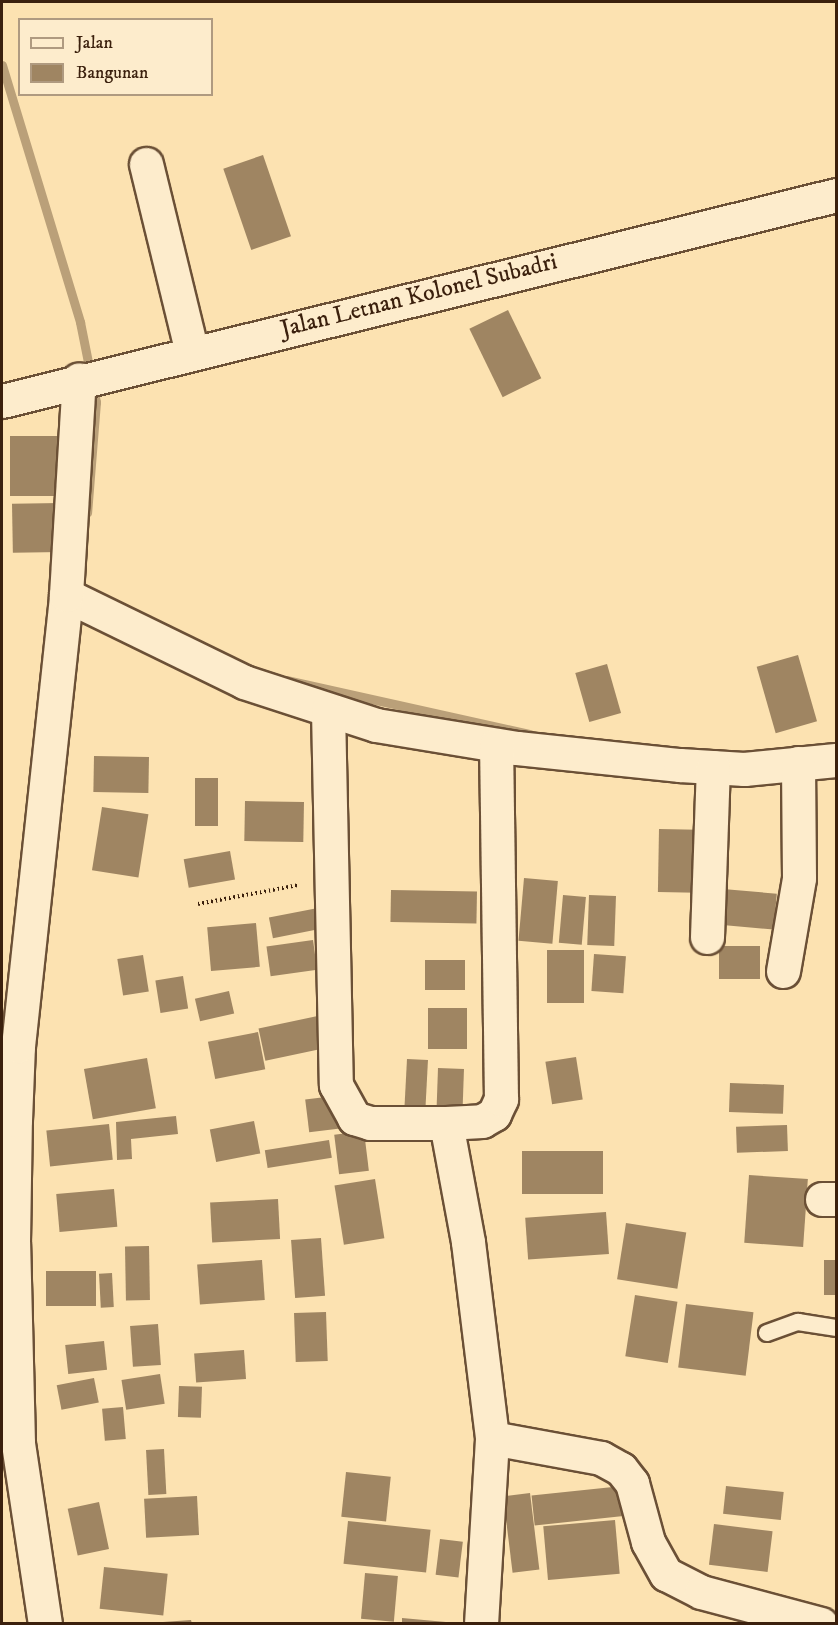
<!DOCTYPE html>
<html>
<head>
<meta charset="utf-8">
<style>
	body { margin:0 }
	#map { position:relative; width:838px; height:1625px; overflow:hidden; background:#fce2b1; font-family:"IM FELL DW Pica",serif }
	div>[style] { position:absolute }
	[style*='--x'] { left:calc(var(--x)*1px); top:calc(var(--y)*1px); width:calc(var(--w)*1px); rotate:calc(var(--a)*1deg) }
	.stream>* { height:9px; margin:-4.5px; padding:0 4.5px; transform-origin:4.5px; border-radius:4.5px; background:#baa079 }
	.building>* { inset:0; background:#9f8562; transform-origin:0 0 }
	.path>* { height:4px; margin-top:-2px; transform-origin:0; background:repeating-linear-gradient(90deg,#3b200d 0 1.5px,transparent 0 4.5px) }
	.roads { filter:drop-shadow(2px 0 #6b5036) drop-shadow(-2px 0 #6b5036) drop-shadow(0 2px #6b5036) drop-shadow(0 -2px #6b5036) }
	.service>* { height:16px; margin:-8px; padding:0 8px; transform-origin:8px; border-radius:8px; background:#fdeccc }
	.minor>* { height:33px; margin:-16.5px; padding:0 16.5px; transform-origin:16.5px; border-radius:16.5px; background:#fdeccc }
	.secondary>* { height:33px; margin:-16.5px; padding:0 16.5px; transform-origin:16.5px; border-radius:16.5px; background:#fdeccc }
	span { translate:-50% -50%; white-space:nowrap; text-align:center; line-height:1.15; -webkit-text-stroke:5px #fdeccc; paint-order:stroke }
	.street-label { font-size:24px; color:#3b200d }
	.frame { position:absolute; inset:0; border:3px solid #3b200d; pointer-events:none }
	.legend { position:absolute; left:18px; top:18px; width:195px; height:78px; box-sizing:border-box; background:#fdeccc; border:2px solid #af9a80; margin:0; padding:8px 10px; list-style:none; font-size:18px; color:#3b200d }
	.legend li { display:flex; align-items:center; gap:12px; height:30px }
	.legend b { width:30px; border:2px solid #af9a80 }
</style>
</head>
<body>
<div id="map">
	<div class="stream">
		<i style="--x:2;--y:65;--w:269;--a:73.1"></i>
		<i style="--x:80;--y:322;--w:82;--a:78.7"></i>
		<i style="--x:96;--y:402;--w:111;--a:94.6"></i>
		<i style="--x:286;--y:680;--w:250;--a:12.5"></i>
	</div>
	<div class="building">
		<i style="left:263px;top:155px;width:86px;height:42px;rotate:71deg"></i>
		<i style="left:508px;top:310px;width:76px;height:43px;rotate:64deg"></i>
		<i style="left:10px;top:436px;width:53px;height:60px"></i>
		<i style="left:60px;top:503px;width:49px;height:48px;rotate:89deg"></i>
		<i style="left:798px;top:655px;width:69px;height:43px;rotate:74deg"></i>
		<i style="left:607px;top:664px;width:51px;height:33px;rotate:74deg"></i>
		<i style="left:94px;top:756px;width:55px;height:36px;rotate:1deg"></i>
		<i style="left:195px;top:778px;width:23px;height:48px"></i>
		<i style="left:245px;top:801px;width:59px;height:40px;rotate:1deg"></i>
		<i style="left:102px;top:807px;width:47px;height:64px;rotate:9deg"></i>
		<i style="left:659px;top:829px;width:39px;height:63px;rotate:1deg"></i>
		<i style="left:230px;top:851px;width:29px;height:47px;rotate:80deg"></i>
		<i style="left:524px;top:878px;width:34px;height:63px;rotate:5deg"></i>
		<i style="left:723px;top:889px;width:54px;height:36px;rotate:5deg"></i>
		<i style="left:391px;top:890px;width:86px;height:32px;rotate:1deg"></i>
		<i style="left:563px;top:895px;width:23px;height:48px;rotate:5deg"></i>
		<i style="left:589px;top:895px;width:27px;height:50px;rotate:2deg"></i>
		<i style="left:318px;top:908px;width:21px;height:50px;rotate:79deg"></i>
		<i style="left:256px;top:923px;width:44px;height:49px;rotate:85deg"></i>
		<i style="left:313px;top:940px;width:30px;height:47px;rotate:82deg"></i>
		<i style="left:719px;top:946px;width:41px;height:33px"></i>
		<i style="left:547px;top:950px;width:37px;height:53px"></i>
		<i style="left:594px;top:954px;width:32px;height:37px;rotate:4deg"></i>
		<i style="left:143px;top:955px;width:37px;height:26px;rotate:81deg"></i>
		<i style="left:465px;top:960px;width:30px;height:40px;rotate:90deg"></i>
		<i style="left:183px;top:976px;width:33px;height:28px;rotate:81deg"></i>
		<i style="left:229px;top:991px;width:23px;height:35px;rotate:77deg"></i>
		<i style="left:428px;top:1008px;width:39px;height:41px"></i>
		<i style="left:327px;top:1014px;width:33px;height:70px;rotate:78deg"></i>
		<i style="left:258px;top:1032px;width:38px;height:51px;rotate:79deg"></i>
		<i style="left:576px;top:1057px;width:43px;height:31px;rotate:81deg"></i>
		<i style="left:147px;top:1058px;width:51px;height:64px;rotate:80deg"></i>
		<i style="left:407px;top:1059px;width:21px;height:48px;rotate:3deg"></i>
		<i style="left:438px;top:1068px;width:26px;height:41px;rotate:2deg"></i>
		<i style="left:730px;top:1083px;width:54px;height:29px;rotate:2deg"></i>
		<i style="left:334px;top:1096px;width:33px;height:29px;rotate:83deg"></i>
		<i style="clip-path:polygon(176px 1116px,178px 1134px,131px 1139px,132px 1159px,117px 1160px,116px 1122px)"></i>
		<i style="left:254px;top:1121px;width:33px;height:45px;rotate:79deg"></i>
		<i style="left:109px;top:1124px;width:36px;height:63px;rotate:84deg"></i>
		<i style="left:787px;top:1125px;width:26px;height:51px;rotate:88deg"></i>
		<i style="left:364px;top:1131px;width:40px;height:30px;rotate:83deg"></i>
		<i style="left:329px;top:1140px;width:18px;height:65px;rotate:81deg"></i>
		<i style="left:522px;top:1151px;width:81px;height:43px"></i>
		<i style="left:749px;top:1175px;width:59px;height:68px;rotate:4deg"></i>
		<i style="left:375px;top:1179px;width:60px;height:41px;rotate:81deg"></i>
		<i style="left:114px;top:1189px;width:38px;height:58px;rotate:85deg"></i>
		<i style="left:278px;top:1199px;width:40px;height:68px;rotate:87deg"></i>
		<i style="left:606px;top:1212px;width:42px;height:81px;rotate:86deg"></i>
		<i style="left:626px;top:1223px;width:61px;height:57px;rotate:9deg"></i>
		<i style="left:321px;top:1238px;width:58px;height:30px;rotate:86deg"></i>
		<i style="left:149px;top:1246px;width:54px;height:24px;rotate:89deg"></i>
		<i style="left:262px;top:1260px;width:40px;height:65px;rotate:86deg"></i>
		<i style="left:824px;top:1260px;width:12px;height:35px"></i>
		<i style="left:46px;top:1271px;width:50px;height:35px"></i>
		<i style="left:112px;top:1273px;width:34px;height:13px;rotate:87deg"></i>
		<i style="left:635px;top:1295px;width:43px;height:62px;rotate:9deg"></i>
		<i style="left:686px;top:1304px;width:68px;height:64px;rotate:7deg"></i>
		<i style="left:326px;top:1312px;width:49px;height:32px;rotate:88deg"></i>
		<i style="left:158px;top:1324px;width:41px;height:28px;rotate:86deg"></i>
		<i style="left:104px;top:1341px;width:29px;height:39px;rotate:84deg"></i>
		<i style="left:244px;top:1350px;width:29px;height:50px;rotate:86deg"></i>
		<i style="left:160px;top:1374px;width:30px;height:39px;rotate:81deg"></i>
		<i style="left:94px;top:1378px;width:25px;height:38px;rotate:79deg"></i>
		<i style="left:179px;top:1386px;width:23px;height:31px;rotate:2deg"></i>
		<i style="left:123px;top:1407px;width:32px;height:21px;rotate:85deg"></i>
		<i style="left:164px;top:1449px;width:45px;height:18px;rotate:87deg"></i>
		<i style="left:346px;top:1472px;width:45px;height:45px;rotate:6deg"></i>
		<i style="left:632px;top:1485px;width:30px;height:101px;rotate:84deg"></i>
		<i style="left:726px;top:1486px;width:58px;height:28px;rotate:6deg"></i>
		<i style="left:530px;top:1493px;width:77px;height:27px;rotate:83deg"></i>
		<i style="left:197px;top:1496px;width:39px;height:53px;rotate:87deg"></i>
		<i style="left:99px;top:1502px;width:48px;height:32px;rotate:78deg"></i>
		<i style="left:615px;top:1520px;width:54px;height:72px;rotate:85deg"></i>
		<i style="left:348px;top:1521px;width:83px;height:43px;rotate:6deg"></i>
		<i style="left:714px;top:1524px;width:59px;height:41px;rotate:7deg"></i>
		<i style="left:440px;top:1539px;width:23px;height:36px;rotate:7deg"></i>
		<i style="left:104px;top:1567px;width:64px;height:42px;rotate:6deg"></i>
		<i style="left:365px;top:1573px;width:33px;height:46px;rotate:5deg"></i>
		<i style="clip-path:polygon(402px 1618px,446px 1622px,446px 1624px,402px 1624px)"></i>
		<i style="clip-path:polygon(191px 1620px,192px 1624px,163px 1624px,163px 1622px)"></i>
	</div>
	<div class="path">
		<i style="--x:198;--y:904;--w:103;--a:-10.7"></i>
	</div>
	<div class="roads">
		<div class="service">
			<i style="--x:767;--y:1333;--w:33;--a:-20"></i>
			<i style="--x:798;--y:1322;--w:38;--a:9"></i>
		</div>
		<div class="minor">
			<i style="--x:146;--y:164;--w:194;--a:76.3"></i>
			<i style="--x:66;--y:595;--w:198;--a:26"></i>
			<i style="--x:244;--y:682;--w:139;--a:18"></i>
			<i style="--x:376;--y:725;--w:143;--a:9.3"></i>
			<i style="--x:517;--y:748;--w:164;--a:6"></i>
			<i style="--x:680;--y:765;--w:64;--a:3.6"></i>
			<i style="--x:744;--y:769;--w:92;--a:-5.6"></i>
			<i style="--x:328;--y:710;--w:375;--a:88.8"></i>
			<i style="--x:336;--y:1085;--w:38;--a:61"></i>
			<i style="--x:354;--y:1118;--w:17;--a:17"></i>
			<i style="--x:370;--y:1123;--w:76;--a:0"></i>
			<i style="--x:446;--y:1123;--w:121;--a:79.5"></i>
			<i style="--x:468;--y:1242;--w:197;--a:83"></i>
			<i style="--x:492;--y:1438;--w:111;--a:10.4"></i>
			<i style="--x:601;--y:1458;--w:23;--a:29"></i>
			<i style="--x:621;--y:1469;--w:18;--a:52"></i>
			<i style="--x:632;--y:1483;--w:61;--a:74.8"></i>
			<i style="--x:648;--y:1542;--w:37;--a:61"></i>
			<i style="--x:666;--y:1574;--w:39;--a:27"></i>
			<i style="--x:701;--y:1592;--w:124;--a:14.9"></i>
			<i style="--x:707;--y:937;--w:170;--a:-88"></i>
			<i style="--x:783;--y:971;--w:94;--a:-80.2"></i>
			<i style="--x:799;--y:878;--w:115;--a:-90.5"></i>
			<i style="--x:446;--y:1123;--w:36;--a:-3"></i>
			<i style="--x:482;--y:1121;--w:14;--a:-30"></i>
			<i style="--x:494;--y:1114;--w:17;--a:-65"></i>
			<i style="--x:501;--y:1099;--w:354;--a:-90.8"></i>
			<i style="--x:822;--y:1199;--w:14;--a:0"></i>
			<i style="--x:45;--y:1624;--w:183;--a:-98.5"></i>
			<i style="--x:18;--y:1443;--w:201;--a:-91.4"></i>
			<i style="--x:13;--y:1242;--w:122;--a:-89.1"></i>
			<i style="--x:15;--y:1120;--w:74;--a:-87.7"></i>
			<i style="--x:18;--y:1046;--w:454;--a:-83.9"></i>
			<i style="--x:66;--y:595;--w:216;--a:-86.6"></i>
			<i style="--x:481;--y:1624;--w:186;--a:-86.6"></i>
		</div>
		<div class="secondary">
			<i style="--x:2;--y:401;--w:859;--a:-13.87"></i>
		</div>
	</div>
	<div class="street-label">
		<span style="left:419px;top:296px;rotate:-14deg">Jalan Letnan Kolonel Subadri</span>
	</div>
	<div class="frame"></div>
	<ul class="legend">
	<li><b style="height:8px;background:#fdeccc"></b>Jalan</li>
	<li><b style="height:16px;background:#9f8562"></b>Bangunan</li>
	</ul>
</div>
</body>
</html>
